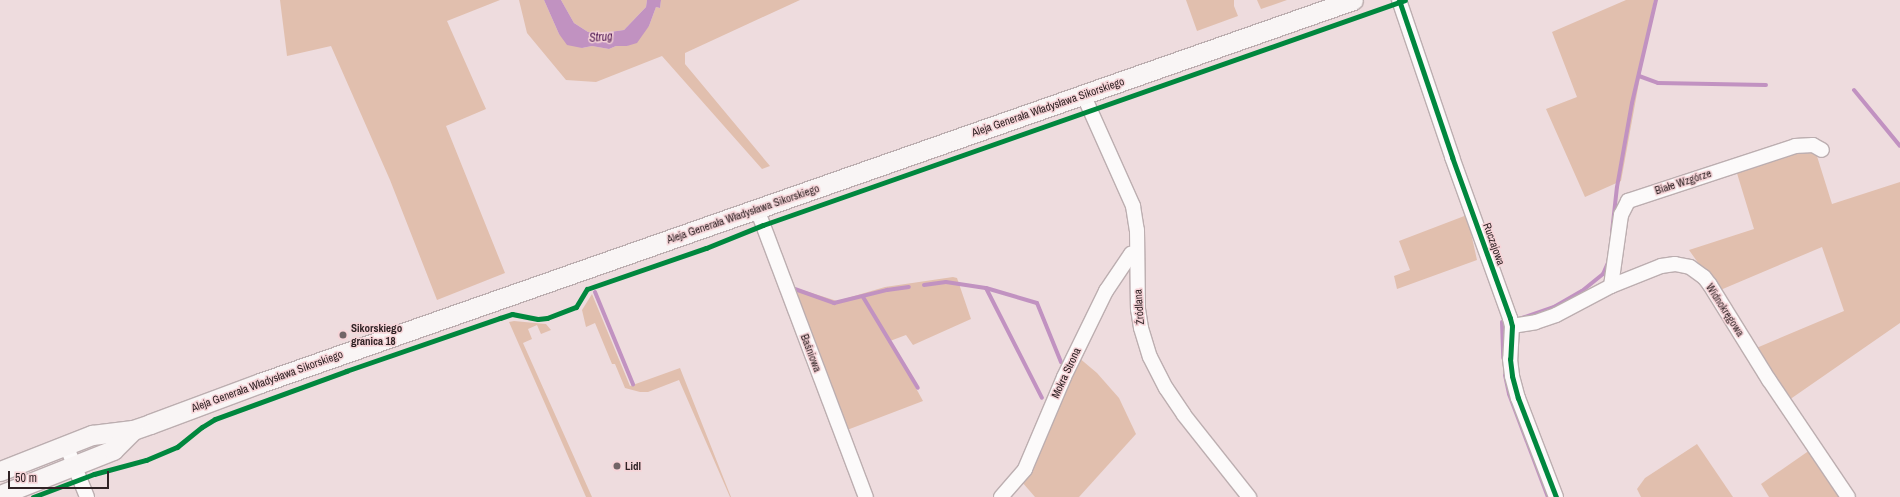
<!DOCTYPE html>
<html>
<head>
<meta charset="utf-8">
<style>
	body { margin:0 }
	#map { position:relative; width:1900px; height:497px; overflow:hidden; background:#eedcde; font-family:"Archivo Narrow",sans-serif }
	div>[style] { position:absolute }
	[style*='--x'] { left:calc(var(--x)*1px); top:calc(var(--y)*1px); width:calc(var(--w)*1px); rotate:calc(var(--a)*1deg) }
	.green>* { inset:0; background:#e1bfae }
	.water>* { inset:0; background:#c192c1 }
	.stream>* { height:4px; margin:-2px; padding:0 2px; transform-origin:2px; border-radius:2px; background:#c192c1 }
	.roads { filter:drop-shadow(1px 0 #bcaeb0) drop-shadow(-1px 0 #bcaeb0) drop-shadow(0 1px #bcaeb0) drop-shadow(0 -1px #bcaeb0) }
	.street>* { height:14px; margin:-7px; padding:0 7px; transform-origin:7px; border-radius:7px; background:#fcfafa }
	.secondary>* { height:19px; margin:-9.5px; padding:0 9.5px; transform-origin:9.5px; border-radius:9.5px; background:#f9f5f5 }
	.cycleway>* { height:5px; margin:-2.5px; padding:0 2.5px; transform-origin:2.5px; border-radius:2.5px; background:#00873e }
	.dots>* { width:11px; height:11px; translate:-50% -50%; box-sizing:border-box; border:2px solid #f6d4d8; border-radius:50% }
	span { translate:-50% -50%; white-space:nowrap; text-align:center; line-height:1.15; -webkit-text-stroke:3px #f6d4d8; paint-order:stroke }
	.street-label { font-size:11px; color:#302325 }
	.poi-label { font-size:11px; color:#302325; font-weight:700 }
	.left { translate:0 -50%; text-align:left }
	.water-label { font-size:12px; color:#470f4d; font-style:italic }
	.scale { position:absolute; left:8px; top:471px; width:101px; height:18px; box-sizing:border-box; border:2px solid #302325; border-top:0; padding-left:5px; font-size:12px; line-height:14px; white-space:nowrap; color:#302325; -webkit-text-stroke:3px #f6d4d8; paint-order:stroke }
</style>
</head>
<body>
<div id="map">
	<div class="green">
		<i style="clip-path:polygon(280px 0,500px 0,447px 21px,486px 109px,446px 126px,505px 273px,437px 300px,390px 180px,331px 46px,287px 56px)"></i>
		<i style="clip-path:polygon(519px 0,544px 0,559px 34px,564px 38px,582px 48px,592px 46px,609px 49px,616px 46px,627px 46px,649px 26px,656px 7px,660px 8px,661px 0,800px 0,685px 53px,685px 64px,770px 166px,762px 169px,662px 56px,596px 82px,566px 80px,527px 33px)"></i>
		<i style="clip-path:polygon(561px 0,647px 0,646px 7px,624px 30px,603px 33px,588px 32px,574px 23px)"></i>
		<i style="clip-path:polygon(1186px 0,1234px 0,1234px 6px,1238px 16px,1197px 31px)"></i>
		<i style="clip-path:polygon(1257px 0,1287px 0,1261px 9px)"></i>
		<i style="clip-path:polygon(1626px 0,1654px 0,1621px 181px,1585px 197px,1546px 109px,1577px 97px,1552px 32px)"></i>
		<i style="clip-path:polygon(1806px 148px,1816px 153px,1832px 204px,1900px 182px,1900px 323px,1789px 400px,1754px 349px,1844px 311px,1822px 247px,1718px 291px,1689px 250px,1754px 229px,1736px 170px)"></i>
		<i style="clip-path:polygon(1467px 215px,1477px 260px,1397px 289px,1394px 276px,1410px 270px,1399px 241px)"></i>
		<i style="clip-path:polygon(953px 277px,957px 278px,971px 319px,913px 345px,906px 335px,890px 341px,923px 401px,847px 430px,793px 287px,837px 301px,885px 287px)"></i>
		<i style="clip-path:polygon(592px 294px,630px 386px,680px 368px,731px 497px,730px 497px,679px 380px,648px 392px,640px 392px,625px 388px,615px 364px,612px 364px,595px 323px,586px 327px,582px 310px)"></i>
		<i style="clip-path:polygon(514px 321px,546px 324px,551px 330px,541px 334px,537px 325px,528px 329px,532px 339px,523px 343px,592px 497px,586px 497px,509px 322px)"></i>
		<i style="clip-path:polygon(1078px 357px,1097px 373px,1119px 398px,1136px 434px,1079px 497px,1035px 497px,1022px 482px)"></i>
		<i style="clip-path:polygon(1697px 444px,1733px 497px,1641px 497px,1637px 489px,1645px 478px)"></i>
		<i style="clip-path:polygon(1810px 450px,1844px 497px,1769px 497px,1761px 484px)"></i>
	</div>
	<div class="water">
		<i style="clip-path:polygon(544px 0,561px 0,574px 23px,588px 32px,603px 33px,624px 30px,646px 7px,647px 0,661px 0,660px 8px,656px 7px,649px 26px,637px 43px,627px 46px,616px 46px,609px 49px,592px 46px,582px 48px,567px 45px,559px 34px)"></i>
	</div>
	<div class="stream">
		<i style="--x:1639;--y:76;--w:20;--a:20"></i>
		<i style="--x:1658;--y:83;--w:108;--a:1.1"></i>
		<i style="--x:1854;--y:90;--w:72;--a:50.6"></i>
		<i style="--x:1612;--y:232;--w:45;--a:-83.7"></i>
		<i style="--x:1617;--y:187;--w:85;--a:-79.9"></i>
		<i style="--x:1632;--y:103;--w:106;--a:-76.9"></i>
		<i style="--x:924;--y:285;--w:22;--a:-8"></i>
		<i style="--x:946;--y:282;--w:40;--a:8.5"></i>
		<i style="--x:986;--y:288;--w:53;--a:16.4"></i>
		<i style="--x:1037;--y:303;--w:64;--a:67.9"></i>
		<i style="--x:791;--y:286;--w:2;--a:63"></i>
		<i style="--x:792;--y:288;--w:45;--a:19.7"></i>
		<i style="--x:834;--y:303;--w:55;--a:-13.8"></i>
		<i style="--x:887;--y:290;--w:22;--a:-8"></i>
		<i style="--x:986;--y:288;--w:123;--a:63"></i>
		<i style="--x:595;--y:292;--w:100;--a:67.6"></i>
		<i style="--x:863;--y:297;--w:106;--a:58.9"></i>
		<i style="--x:1522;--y:318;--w:34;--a:-19"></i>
		<i style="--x:1554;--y:307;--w:32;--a:-30"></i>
		<i style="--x:1582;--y:291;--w:27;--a:-39"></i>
		<i style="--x:1603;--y:274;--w:12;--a:-66"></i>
		<i style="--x:1502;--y:322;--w:36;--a:88"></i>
		<i style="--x:1505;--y:375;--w:19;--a:78"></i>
		<i style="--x:1509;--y:394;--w:110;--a:69.3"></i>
	</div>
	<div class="roads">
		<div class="street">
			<i style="--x:1399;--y:0;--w:166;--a:71.3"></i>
			<i style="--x:1452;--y:157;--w:171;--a:70.2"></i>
			<i style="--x:1510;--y:318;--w:8;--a:76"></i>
			<i style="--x:1512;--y:326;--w:33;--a:93"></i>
			<i style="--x:1510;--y:359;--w:17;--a:83"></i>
			<i style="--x:1512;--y:376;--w:23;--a:75"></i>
			<i style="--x:1518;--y:398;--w:106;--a:69"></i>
			<i style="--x:1083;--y:94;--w:123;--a:65.9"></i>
			<i style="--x:1133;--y:206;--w:24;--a:81"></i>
			<i style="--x:1137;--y:230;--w:79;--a:89.3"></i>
			<i style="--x:1138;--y:309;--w:19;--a:81"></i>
			<i style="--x:1141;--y:328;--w:30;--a:73"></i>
			<i style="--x:1150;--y:357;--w:35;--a:63"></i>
			<i style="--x:1166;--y:388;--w:32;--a:56"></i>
			<i style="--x:1184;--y:415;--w:105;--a:51.6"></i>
			<i style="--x:757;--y:209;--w:308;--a:69.3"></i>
			<i style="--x:1611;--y:286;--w:72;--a:-82"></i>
			<i style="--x:1621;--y:215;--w:16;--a:-63"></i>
			<i style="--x:1628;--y:201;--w:176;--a:-18.2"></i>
			<i style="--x:1795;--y:146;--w:18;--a:-3"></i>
			<i style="--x:1813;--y:145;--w:10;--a:29"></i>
			<i style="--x:1512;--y:326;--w:24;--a:-9"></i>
			<i style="--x:1536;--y:322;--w:21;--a:-19"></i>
			<i style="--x:1556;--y:315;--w:62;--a:-27.8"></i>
			<i style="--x:1611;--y:286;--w:54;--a:-21.8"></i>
			<i style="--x:1661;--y:266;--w:14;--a:-8"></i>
			<i style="--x:1675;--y:264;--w:15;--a:11"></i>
			<i style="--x:1690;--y:267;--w:17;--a:36"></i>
			<i style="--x:1704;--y:277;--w:10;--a:53"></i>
			<i style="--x:1710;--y:285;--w:112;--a:58.2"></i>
			<i style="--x:1769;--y:380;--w:141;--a:56"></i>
			<i style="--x:66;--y:445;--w:56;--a:68"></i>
			<i style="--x:1001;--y:497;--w:37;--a:-49"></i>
			<i style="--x:1025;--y:469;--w:100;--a:-67"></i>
			<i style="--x:1064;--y:377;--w:96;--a:-64"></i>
			<i style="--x:1106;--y:291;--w:45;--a:-56"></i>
			<i style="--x:1131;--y:254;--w:6;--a:-9"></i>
		</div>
		<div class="secondary">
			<i style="--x:0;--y:471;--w:99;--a:-21.4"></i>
			<i style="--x:92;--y:435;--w:41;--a:-7"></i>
			<i style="--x:133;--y:430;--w:18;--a:-19"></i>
			<i style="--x:150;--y:424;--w:117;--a:-20.4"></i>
			<i style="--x:260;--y:383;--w:1158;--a:-19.31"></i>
			<i style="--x:0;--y:495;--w:122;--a:-21.7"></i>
			<i style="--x:113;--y:450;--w:28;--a:-45"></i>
		</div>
	</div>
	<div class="cycleway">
		<i style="--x:1399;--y:0;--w:166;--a:71.3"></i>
		<i style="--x:1452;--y:157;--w:171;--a:70.2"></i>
		<i style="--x:1510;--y:318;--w:8;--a:76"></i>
		<i style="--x:1512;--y:326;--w:33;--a:93"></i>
		<i style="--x:1510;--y:359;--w:17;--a:83"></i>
		<i style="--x:1512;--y:376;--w:23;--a:75"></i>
		<i style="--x:1518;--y:398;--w:106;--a:69"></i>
		<i style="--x:33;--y:497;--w:65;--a:-20.7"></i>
		<i style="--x:94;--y:474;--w:54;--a:-15.1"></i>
		<i style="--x:146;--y:460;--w:34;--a:-23"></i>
		<i style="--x:177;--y:447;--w:32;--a:-39"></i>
		<i style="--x:202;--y:427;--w:15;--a:-32"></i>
		<i style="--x:215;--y:419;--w:140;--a:-20.1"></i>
		<i style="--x:346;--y:371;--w:163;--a:-19"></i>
		<i style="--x:500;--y:318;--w:13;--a:-18"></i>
		<i style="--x:512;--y:314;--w:26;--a:11"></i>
		<i style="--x:538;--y:319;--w:9;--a:-6"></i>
		<i style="--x:547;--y:318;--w:31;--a:-21"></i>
		<i style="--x:576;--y:307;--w:21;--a:-59"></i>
		<i style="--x:587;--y:289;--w:126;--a:-19"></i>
		<i style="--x:706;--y:248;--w:61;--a:-22"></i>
		<i style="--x:763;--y:225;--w:680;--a:-19.31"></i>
	</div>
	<div class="dots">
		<i style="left:343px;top:335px;background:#726466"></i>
		<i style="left:617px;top:466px;background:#726466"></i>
	</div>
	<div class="street-label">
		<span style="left:1048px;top:107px;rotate:-19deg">Aleja Generała Władysława Sikorskiego</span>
		<span style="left:1683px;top:182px;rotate:-18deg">Białe Wzgórze</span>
		<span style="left:743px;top:214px;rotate:-19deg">Aleja Generała Władysława Sikorskiego</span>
		<span style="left:1494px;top:244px;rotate:70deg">Ruczajowa</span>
		<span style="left:1139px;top:307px;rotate:-94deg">Źródlana</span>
		<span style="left:1725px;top:310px;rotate:57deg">Widnokręgowa</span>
		<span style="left:811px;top:353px;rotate:69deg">Baśniowa</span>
		<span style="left:1066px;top:373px;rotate:-65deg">Mokra Strona</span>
		<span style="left:267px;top:381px;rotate:-20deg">Aleja Generała Władysława Sikorskiego</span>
	</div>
	<div class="poi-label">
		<span class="left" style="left:351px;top:335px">Sikorskiego<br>granica 18</span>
		<span class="left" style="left:625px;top:466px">Lidl</span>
	</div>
	<div class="water-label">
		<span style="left:601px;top:38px;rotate:-4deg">Strug</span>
	</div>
	<div class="scale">50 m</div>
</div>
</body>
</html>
